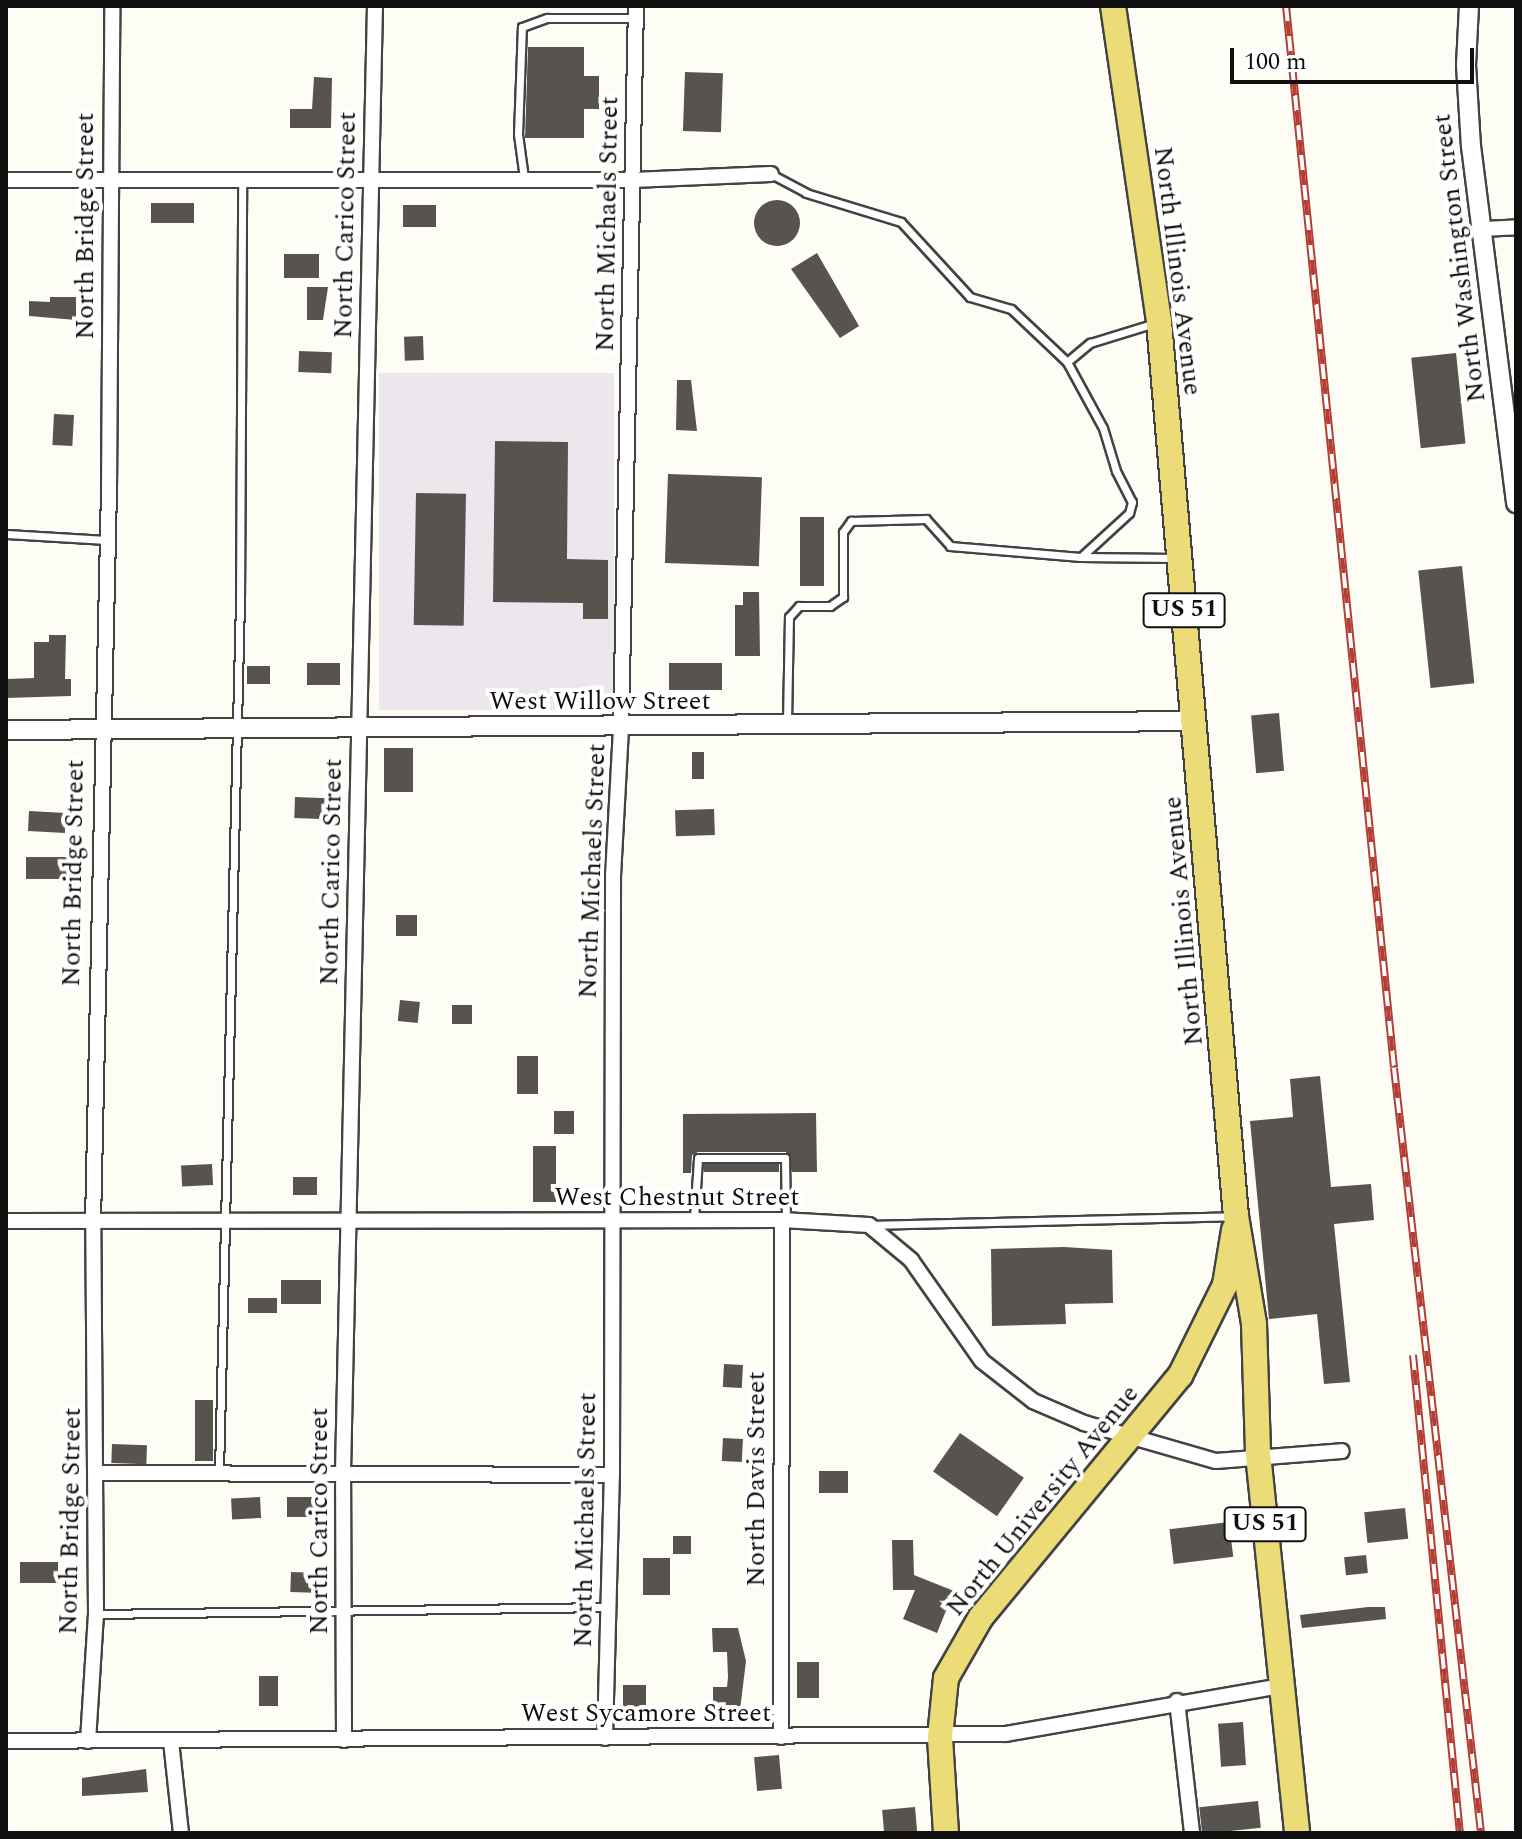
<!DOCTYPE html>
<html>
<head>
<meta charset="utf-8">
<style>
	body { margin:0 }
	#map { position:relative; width:1522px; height:1839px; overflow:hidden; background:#fefdf5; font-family:Spectral,serif }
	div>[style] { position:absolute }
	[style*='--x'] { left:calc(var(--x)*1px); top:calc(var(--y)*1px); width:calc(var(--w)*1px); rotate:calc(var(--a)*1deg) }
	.industrial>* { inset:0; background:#ede6ed; transform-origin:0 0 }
	.building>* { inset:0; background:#58534e; transform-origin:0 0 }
	.round { border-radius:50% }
	.roads { filter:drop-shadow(2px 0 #434343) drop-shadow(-2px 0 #434343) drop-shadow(0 2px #434343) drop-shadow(0 -2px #434343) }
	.service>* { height:7px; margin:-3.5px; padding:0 3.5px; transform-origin:3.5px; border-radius:3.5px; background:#fff }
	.minor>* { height:14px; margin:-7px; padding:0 7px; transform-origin:7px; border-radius:7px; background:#fff }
	.tertiary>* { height:18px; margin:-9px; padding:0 9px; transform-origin:9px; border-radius:9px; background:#fff }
	.primary>* { height:24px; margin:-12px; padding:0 12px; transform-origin:12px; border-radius:12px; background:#ebdc78 }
	.rail>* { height:8px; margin-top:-4px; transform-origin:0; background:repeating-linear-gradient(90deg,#fff 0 15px,#b33e35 0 30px); box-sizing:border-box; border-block:2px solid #b33e35 }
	span { translate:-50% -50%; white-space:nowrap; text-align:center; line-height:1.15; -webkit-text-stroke:8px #fff; paint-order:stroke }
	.shield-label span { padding:2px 6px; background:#fff; border:2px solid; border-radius:6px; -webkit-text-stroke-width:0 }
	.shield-label { font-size:24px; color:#101010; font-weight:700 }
	.street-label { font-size:26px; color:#101010 }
	.frame { position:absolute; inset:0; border:8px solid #101010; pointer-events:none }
	.scale { position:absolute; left:1230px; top:48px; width:244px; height:36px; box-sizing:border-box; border:4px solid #101010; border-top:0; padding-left:10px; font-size:24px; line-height:28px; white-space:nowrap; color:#101010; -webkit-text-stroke:6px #fff; paint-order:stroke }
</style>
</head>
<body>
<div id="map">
	<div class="industrial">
		<i style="left:379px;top:373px;width:235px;height:337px"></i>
	</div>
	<div class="building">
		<i style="clip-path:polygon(528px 47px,584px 47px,584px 76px,599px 76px,599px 109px,584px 109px,584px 138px,525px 138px)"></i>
		<i style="left:685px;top:72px;width:38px;height:59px;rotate:2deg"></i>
		<i style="clip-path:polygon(314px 77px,332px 78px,331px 128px,290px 128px,290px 109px,312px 109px)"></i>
		<i class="round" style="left:754px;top:200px;width:46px;height:46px"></i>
		<i style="left:151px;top:203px;width:43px;height:20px"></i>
		<i style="left:403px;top:205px;width:33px;height:22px"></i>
		<i style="clip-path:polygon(817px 253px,859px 326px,840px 338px,791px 269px)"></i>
		<i style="left:319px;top:254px;width:24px;height:35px;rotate:90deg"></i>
		<i style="clip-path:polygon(307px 287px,328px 287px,323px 320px,307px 320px)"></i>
		<i style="clip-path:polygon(50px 297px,76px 297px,76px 320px,29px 316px,29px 301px,50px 302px)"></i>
		<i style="left:423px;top:336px;width:24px;height:19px;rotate:88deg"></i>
		<i style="left:299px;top:351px;width:33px;height:21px;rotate:2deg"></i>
		<i style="left:1456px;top:353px;width:91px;height:45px;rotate:84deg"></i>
		<i style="clip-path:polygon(677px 380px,691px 380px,697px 431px,676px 430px)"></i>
		<i style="left:54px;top:414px;width:20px;height:31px;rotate:3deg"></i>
		<i style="clip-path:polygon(495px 441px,568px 442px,567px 559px,608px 560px,608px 619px,583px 619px,583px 603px,493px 602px)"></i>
		<i style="left:668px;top:474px;width:94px;height:89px;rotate:2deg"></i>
		<i style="left:416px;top:493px;width:50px;height:132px;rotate:1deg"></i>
		<i style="left:800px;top:517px;width:24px;height:69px"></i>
		<i style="left:1462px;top:566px;width:118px;height:44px;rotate:84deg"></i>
		<i style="clip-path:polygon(743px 592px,759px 592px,760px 656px,735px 656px,735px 605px,743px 605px)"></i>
		<i style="clip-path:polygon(49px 635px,66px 635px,65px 679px,71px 679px,71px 696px,6px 698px,6px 679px,34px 678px,34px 642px,49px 642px)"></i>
		<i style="left:307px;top:663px;width:33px;height:22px"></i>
		<i style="left:669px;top:663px;width:53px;height:27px"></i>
		<i style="left:247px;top:666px;width:23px;height:18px"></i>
		<i style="left:1279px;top:713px;width:58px;height:28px;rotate:85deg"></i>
		<i style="left:384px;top:748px;width:29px;height:44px"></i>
		<i style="left:692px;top:752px;width:12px;height:27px"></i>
		<i style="left:295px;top:797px;width:33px;height:21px;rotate:2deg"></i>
		<i style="left:714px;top:809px;width:26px;height:39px;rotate:88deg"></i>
		<i style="left:29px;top:811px;width:37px;height:20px;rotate:3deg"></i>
		<i style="left:26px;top:857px;width:41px;height:22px"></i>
		<i style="left:396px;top:915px;width:21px;height:21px"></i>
		<i style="left:400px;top:1000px;width:20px;height:21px;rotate:6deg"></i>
		<i style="left:452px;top:1005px;width:20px;height:19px"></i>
		<i style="left:517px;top:1056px;width:21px;height:38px"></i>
		<i style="clip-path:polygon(1320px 1076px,1331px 1187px,1371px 1184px,1374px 1220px,1334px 1224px,1350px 1382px,1324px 1384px,1317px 1314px,1269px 1319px,1250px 1121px,1293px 1117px,1290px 1079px)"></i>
		<i style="left:574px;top:1111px;width:23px;height:20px;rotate:90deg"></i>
		<i style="clip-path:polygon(816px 1113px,817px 1172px,792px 1172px,786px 1152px,698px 1152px,692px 1155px,691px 1173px,683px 1173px,683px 1114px)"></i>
		<i style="left:533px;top:1146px;width:23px;height:56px"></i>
		<i style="left:212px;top:1164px;width:21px;height:31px;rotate:87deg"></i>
		<i style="left:704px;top:1164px;width:75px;height:8px"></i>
		<i style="left:317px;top:1177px;width:18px;height:24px;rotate:90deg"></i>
		<i style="clip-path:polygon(1064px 1247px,1112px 1250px,1113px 1303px,1065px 1304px,1066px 1324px,992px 1326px,991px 1249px)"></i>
		<i style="left:281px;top:1280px;width:40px;height:24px"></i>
		<i style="left:248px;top:1298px;width:29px;height:15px"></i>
		<i style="left:724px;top:1364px;width:19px;height:23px;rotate:3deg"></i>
		<i style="left:195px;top:1400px;width:18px;height:61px"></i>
		<i style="left:960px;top:1433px;width:78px;height:47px;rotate:35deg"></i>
		<i style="left:723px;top:1438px;width:20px;height:23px;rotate:3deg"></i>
		<i style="left:112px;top:1444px;width:35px;height:19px;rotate:2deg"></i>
		<i style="left:819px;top:1471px;width:29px;height:22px"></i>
		<i style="left:260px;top:1497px;width:21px;height:29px;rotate:87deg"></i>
		<i style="left:323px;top:1497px;width:20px;height:36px;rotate:90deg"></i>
		<i style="left:1405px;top:1508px;width:31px;height:41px;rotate:84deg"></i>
		<i style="left:1229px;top:1522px;width:35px;height:60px;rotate:83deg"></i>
		<i style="left:673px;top:1536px;width:18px;height:18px"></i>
		<i style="clip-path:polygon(892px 1540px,913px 1540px,914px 1575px,954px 1591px,937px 1633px,903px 1619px,915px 1590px,893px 1590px)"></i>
		<i style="left:1366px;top:1555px;width:18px;height:22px;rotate:84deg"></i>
		<i style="left:643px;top:1558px;width:27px;height:37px"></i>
		<i style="left:20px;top:1562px;width:38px;height:21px"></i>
		<i style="left:291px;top:1572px;width:31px;height:20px;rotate:2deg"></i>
		<i style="clip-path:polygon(1368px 1607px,1385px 1607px,1386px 1619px,1302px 1628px,1300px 1615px)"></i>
		<i style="clip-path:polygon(712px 1628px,738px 1628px,746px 1661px,740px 1710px,713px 1710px,713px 1687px,727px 1687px,728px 1677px,727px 1652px,713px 1652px)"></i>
		<i style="left:797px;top:1662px;width:22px;height:36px"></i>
		<i style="left:259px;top:1676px;width:19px;height:30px"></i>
		<i style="left:623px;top:1685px;width:23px;height:31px"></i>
		<i style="left:1243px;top:1722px;width:43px;height:25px;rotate:86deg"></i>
		<i style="left:779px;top:1755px;width:34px;height:25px;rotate:85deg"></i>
		<i style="clip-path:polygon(146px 1769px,148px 1792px,82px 1796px,82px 1778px)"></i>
		<i style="left:1258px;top:1801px;width:27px;height:59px;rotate:84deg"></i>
		<i style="left:915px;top:1807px;width:24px;height:33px;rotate:85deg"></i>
	</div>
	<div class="roads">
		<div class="service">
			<i style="--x:771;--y:174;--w:40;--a:28"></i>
			<i style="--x:806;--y:193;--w:99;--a:17"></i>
			<i style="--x:901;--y:222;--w:102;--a:47.4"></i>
			<i style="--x:970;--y:297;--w:43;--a:16.3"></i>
			<i style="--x:1011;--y:309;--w:77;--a:43.4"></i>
			<i style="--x:1067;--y:362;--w:75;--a:61.4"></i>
			<i style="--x:1103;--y:428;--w:45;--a:73.2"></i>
			<i style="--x:1116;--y:471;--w:35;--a:63"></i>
			<i style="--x:1132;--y:502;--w:11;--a:105"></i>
			<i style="--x:1129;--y:513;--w:65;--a:137.5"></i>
			<i style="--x:524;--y:178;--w:44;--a:-97.8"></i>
			<i style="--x:518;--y:134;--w:107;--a:-87.9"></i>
			<i style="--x:522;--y:27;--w:27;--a:-20"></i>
			<i style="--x:547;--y:18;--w:89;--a:0"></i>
			<i style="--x:1067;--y:362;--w:30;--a:-40"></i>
			<i style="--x:1090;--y:343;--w:68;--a:-17.1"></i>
			<i style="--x:6;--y:534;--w:101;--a:3.4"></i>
			<i style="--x:787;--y:721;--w:104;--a:-88.9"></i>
			<i style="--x:789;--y:617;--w:15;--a:-48"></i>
			<i style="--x:799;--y:606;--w:31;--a:0"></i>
			<i style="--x:830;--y:606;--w:16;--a:-35"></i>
			<i style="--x:843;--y:597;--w:65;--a:-90"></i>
			<i style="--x:843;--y:532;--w:14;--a:-54"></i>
			<i style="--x:851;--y:521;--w:75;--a:-1.5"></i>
			<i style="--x:926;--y:519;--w:36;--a:48"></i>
			<i style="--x:950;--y:546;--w:131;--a:4.8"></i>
			<i style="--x:1081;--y:557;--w:95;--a:0.6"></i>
			<i style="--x:694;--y:1219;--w:61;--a:-86.2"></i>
			<i style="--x:698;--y:1158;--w:87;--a:0"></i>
			<i style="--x:785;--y:1158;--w:62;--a:89.1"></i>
			<i style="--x:871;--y:1225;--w:359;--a:-1.4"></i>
			<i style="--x:219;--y:1472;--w:870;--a:-88.62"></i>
			<i style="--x:240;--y:602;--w:421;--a:-89.7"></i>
			<i style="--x:96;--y:1614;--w:513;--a:-0.78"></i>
		</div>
		<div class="minor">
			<i style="--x:6;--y:180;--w:627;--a:0"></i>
			<i style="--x:633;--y:180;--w:138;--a:-2.5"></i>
			<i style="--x:1483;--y:229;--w:33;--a:-3"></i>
			<i style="--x:6;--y:1221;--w:776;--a:-0.07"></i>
			<i style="--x:782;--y:1220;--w:87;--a:3.3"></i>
			<i style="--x:869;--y:1225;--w:55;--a:39.8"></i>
			<i style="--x:911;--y:1260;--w:123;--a:54.9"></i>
			<i style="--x:982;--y:1361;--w:65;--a:38.1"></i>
			<i style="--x:1033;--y:1401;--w:56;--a:23.3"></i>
			<i style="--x:1084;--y:1423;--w:137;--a:16.1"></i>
			<i style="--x:1216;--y:1461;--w:126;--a:-4.5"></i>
			<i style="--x:98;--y:1473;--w:514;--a:0.22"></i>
			<i style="--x:1177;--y:1701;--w:133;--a:83.5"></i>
			<i style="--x:781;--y:1737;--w:517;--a:-89.89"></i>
			<i style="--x:605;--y:1738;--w:263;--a:-88.5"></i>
			<i style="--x:612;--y:1475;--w:599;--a:-89.9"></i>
			<i style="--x:613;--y:876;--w:149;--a:-86.9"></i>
			<i style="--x:621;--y:727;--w:721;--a:-88.81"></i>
			<i style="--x:344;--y:1740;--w:268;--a:-90.2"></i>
			<i style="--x:343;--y:1472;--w:1466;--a:-88.75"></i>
			<i style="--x:6;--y:1741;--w:1000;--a:-0.4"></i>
			<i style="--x:1006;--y:1734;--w:280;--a:-9.9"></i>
			<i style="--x:88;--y:1741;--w:127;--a:-86.4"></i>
			<i style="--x:96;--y:1614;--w:392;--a:-90.4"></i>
			<i style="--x:93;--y:1222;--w:732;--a:-88.75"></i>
			<i style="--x:109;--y:490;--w:484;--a:-89.6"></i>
			<i style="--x:171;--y:1741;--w:93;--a:83.8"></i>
		</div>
		<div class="tertiary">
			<i style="--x:1469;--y:6;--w:59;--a:92.9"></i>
			<i style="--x:1466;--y:65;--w:81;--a:86.5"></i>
			<i style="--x:1471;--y:146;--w:360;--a:82.8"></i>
			<i style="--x:6;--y:730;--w:1188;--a:-0.43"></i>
		</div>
		<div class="primary">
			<i style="--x:1113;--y:6;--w:319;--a:81.7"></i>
			<i style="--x:1159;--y:322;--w:897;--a:85.08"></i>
			<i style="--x:1236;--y:1216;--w:109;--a:80.5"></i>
			<i style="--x:1254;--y:1324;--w:130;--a:88.2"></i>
			<i style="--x:1258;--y:1454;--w:381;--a:84.1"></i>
			<i style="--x:946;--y:1833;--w:96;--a:-93.6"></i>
			<i style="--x:940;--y:1737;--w:59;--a:-84.2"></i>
			<i style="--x:946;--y:1678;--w:70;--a:-60.2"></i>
			<i style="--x:981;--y:1617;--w:313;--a:-50.5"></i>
			<i style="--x:1180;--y:1376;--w:102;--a:-63.7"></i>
			<i style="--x:1225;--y:1285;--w:56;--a:-80.7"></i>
		</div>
	</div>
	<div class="rail">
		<i style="--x:1286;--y:6;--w:1067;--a:84.19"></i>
		<i style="--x:1394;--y:1068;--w:770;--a:83.51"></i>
		<i style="--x:1413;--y:1355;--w:480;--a:84.4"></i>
	</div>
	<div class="shield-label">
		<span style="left:1184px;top:610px">US 51</span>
		<span style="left:1265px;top:1524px">US 51</span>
	</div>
	<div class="street-label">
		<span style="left:608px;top:224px;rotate:-89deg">North Michaels Street</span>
		<span style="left:346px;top:225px;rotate:-89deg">North Carico Street</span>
		<span style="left:86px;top:226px;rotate:-90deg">North Bridge Street</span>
		<span style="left:1460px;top:258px;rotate:-97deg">North Washington Street</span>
		<span style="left:1177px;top:271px;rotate:83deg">North Illinois Avenue</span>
		<span style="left:600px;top:702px">West Willow Street</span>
		<span style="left:593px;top:871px;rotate:-88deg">North Michaels Street</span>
		<span style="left:332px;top:872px;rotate:-89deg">North Carico Street</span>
		<span style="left:74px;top:873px;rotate:-89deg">North Bridge Street</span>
		<span style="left:1184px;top:921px;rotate:-95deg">North Illinois Avenue</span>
		<span style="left:677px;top:1198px">West Chestnut Street</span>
		<span style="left:757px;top:1479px;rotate:-90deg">North Davis Street</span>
		<span style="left:1043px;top:1501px;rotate:-51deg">North University Avenue</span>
		<span style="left:586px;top:1520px;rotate:-89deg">North Michaels Street</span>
		<span style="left:71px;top:1521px;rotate:-89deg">North Bridge Street</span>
		<span style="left:320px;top:1521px;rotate:-90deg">North Carico Street</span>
		<span style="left:646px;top:1714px">West Sycamore Street</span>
	</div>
	<div class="frame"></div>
	<div class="scale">100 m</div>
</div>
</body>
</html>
